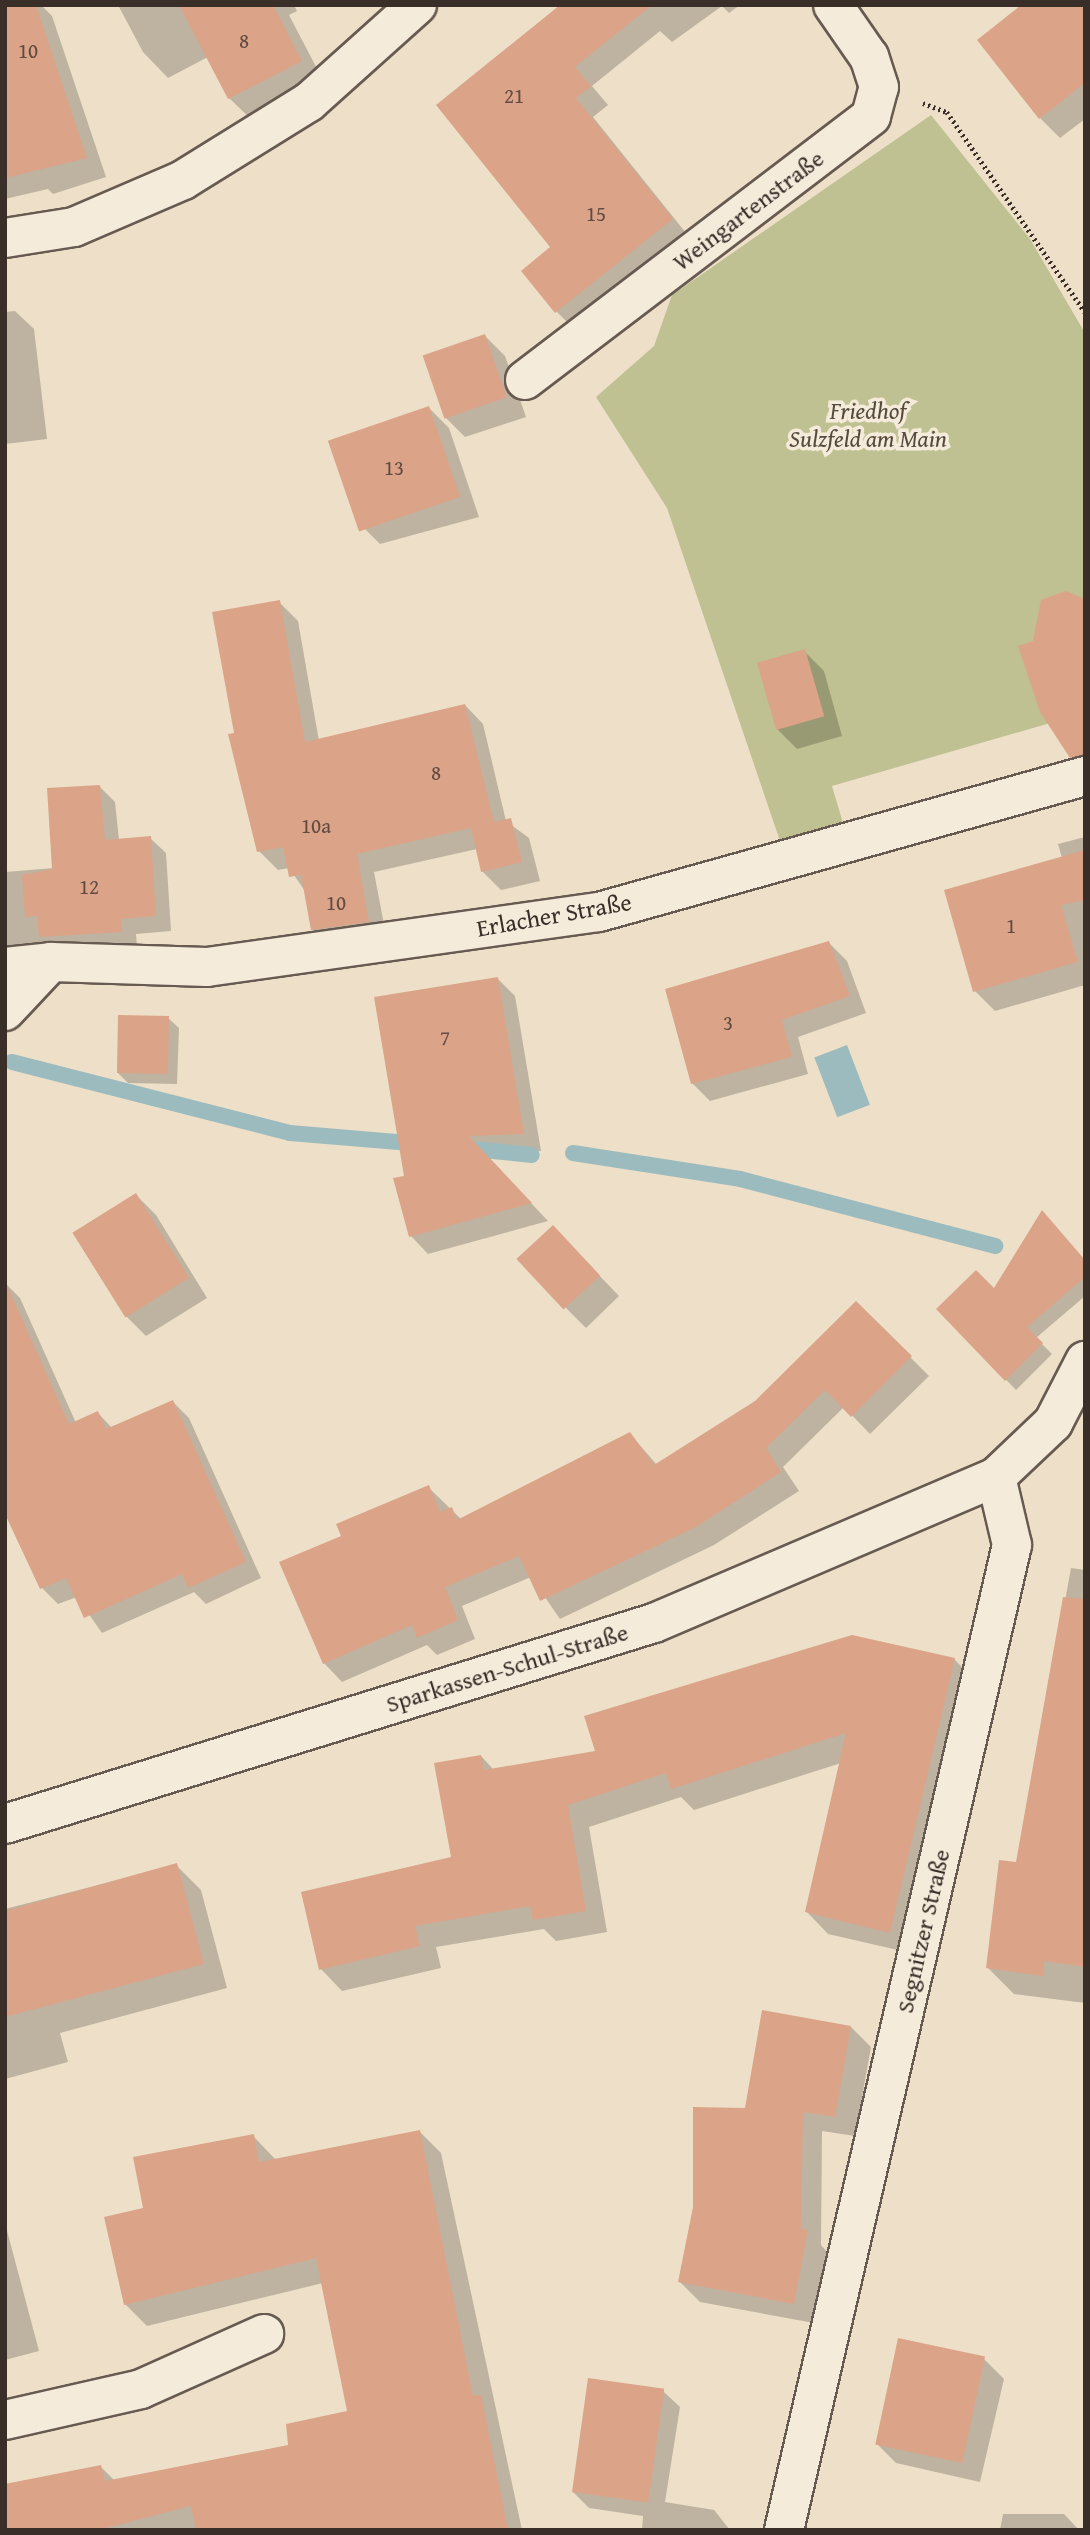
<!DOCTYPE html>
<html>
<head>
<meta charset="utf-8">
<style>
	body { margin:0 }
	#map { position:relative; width:1090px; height:2535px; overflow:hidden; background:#eee0c8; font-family:"Gentium Book Plus",serif }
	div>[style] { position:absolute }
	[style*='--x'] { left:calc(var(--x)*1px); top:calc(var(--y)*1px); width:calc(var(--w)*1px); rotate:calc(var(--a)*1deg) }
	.green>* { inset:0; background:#bfc192 }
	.water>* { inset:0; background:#9cbbbe; transform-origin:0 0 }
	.shadow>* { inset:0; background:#0003 }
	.stream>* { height:16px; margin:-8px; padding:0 8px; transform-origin:8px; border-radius:8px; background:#9cbbbe }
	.building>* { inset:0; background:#dba388; transform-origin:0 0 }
	.path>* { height:4.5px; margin-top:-2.25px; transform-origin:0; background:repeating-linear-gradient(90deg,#3a2e28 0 2px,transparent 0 5.5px) }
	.roads { filter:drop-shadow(2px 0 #675a50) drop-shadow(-2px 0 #675a50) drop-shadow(0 2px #675a50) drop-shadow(0 -2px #675a50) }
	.minor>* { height:38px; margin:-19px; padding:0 19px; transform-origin:19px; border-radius:19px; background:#f4ebdb }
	span { translate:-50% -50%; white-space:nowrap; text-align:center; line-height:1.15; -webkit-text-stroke:7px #f4ebdb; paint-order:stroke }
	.number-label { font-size:21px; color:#624b40 }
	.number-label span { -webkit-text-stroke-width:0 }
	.street-label { font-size:24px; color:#3a2e28 }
	.park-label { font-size:24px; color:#554b3d; font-style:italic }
	.frame { position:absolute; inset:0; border:7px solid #3a2e28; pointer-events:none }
</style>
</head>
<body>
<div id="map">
	<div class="green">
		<i style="clip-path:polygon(931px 115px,1030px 239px,1085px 333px,1085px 713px,832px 786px,843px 823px,780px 841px,667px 508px,596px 397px,654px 346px,672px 295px)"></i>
	</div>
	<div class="water">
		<i style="left:847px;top:1045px;width:64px;height:35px;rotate:69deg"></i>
	</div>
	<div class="shadow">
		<i style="clip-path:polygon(7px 5px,41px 5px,52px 16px,106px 177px,53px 194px,48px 189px,5px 199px)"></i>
		<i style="clip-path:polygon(118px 5px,294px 5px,297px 11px,289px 15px,326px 86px,255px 123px,229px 98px,208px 57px,168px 78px,143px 52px)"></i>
		<i style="clip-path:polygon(563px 5px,740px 5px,729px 13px,722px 6px,672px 42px,660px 31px,592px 86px,608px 105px,593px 117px,690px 238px,575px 330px,557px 312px,552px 247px)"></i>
		<i style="clip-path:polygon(1085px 5px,1085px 119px,1060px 138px,1040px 118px)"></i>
		<i style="clip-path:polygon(15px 311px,34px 329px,47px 439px,5px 444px,5px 312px)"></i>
		<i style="clip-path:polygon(485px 336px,505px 356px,526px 417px,465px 437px,445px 417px)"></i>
		<i style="clip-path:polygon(429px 408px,449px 428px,479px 517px,380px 544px,360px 524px)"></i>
		<i style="clip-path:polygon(279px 602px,298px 621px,319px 741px,465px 705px,483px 724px,506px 821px,529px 838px,540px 881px,501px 890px,483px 872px,477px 849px,374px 872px,387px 940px,331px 948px,312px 929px,305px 891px,289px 868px,278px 870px,259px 851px,236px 734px)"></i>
		<i style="clip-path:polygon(804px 651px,824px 671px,842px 736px,797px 749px,777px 729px)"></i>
		<i style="clip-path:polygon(100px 787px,115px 802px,119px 840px,150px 838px,166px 853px,171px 931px,136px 934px,137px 947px,5px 955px,5px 872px,54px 868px)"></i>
		<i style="clip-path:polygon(1085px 837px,1085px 985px,995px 1011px,975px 991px,1062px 858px,1058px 844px)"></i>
		<i style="clip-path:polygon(829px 943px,847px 961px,866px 1013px,798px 1037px,808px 1074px,710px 1101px,692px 1083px)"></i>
		<i style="clip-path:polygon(497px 978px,515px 996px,541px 1151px,484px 1153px,548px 1221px,428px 1254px,411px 1236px,406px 1177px)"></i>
		<i style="clip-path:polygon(168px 1018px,179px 1028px,177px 1084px,128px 1083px,118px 1073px)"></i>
		<i style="clip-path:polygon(136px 1195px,156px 1215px,207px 1298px,146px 1336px,126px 1316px)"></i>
		<i style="clip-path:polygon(572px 1247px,619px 1296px,586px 1328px,566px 1308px)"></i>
		<i style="clip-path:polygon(1085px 1260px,1085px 1296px,1036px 1338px,1052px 1354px,1016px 1390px,938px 1309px)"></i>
		<i style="clip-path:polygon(5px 1283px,20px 1298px,76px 1423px,98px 1413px,112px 1428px,173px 1402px,189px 1418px,261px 1578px,206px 1604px,194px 1592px,102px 1633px,77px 1597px,58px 1604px,42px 1588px)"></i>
		<i style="clip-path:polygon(856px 1303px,929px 1376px,870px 1434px,844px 1407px,783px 1467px,799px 1491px,714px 1545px,560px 1619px,531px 1577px,462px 1606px,475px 1639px,437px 1655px,427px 1645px,342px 1682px,324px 1663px,343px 1537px,428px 1487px,461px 1519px,630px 1434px,657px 1465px,756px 1402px)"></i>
		<i style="clip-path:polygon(1071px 1568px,1085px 1570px,1085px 2003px,1014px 1994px,988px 1968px,1017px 1864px)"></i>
		<i style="clip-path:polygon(954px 1659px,976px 1681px,911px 1953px,828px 1934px,807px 1912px,841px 1763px,694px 1810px,681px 1797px,589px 1827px,607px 1932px,556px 1941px,544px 1929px,436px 1947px,441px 1968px,342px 1991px,321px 1969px,453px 1858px,481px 1756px,494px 1770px,598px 1753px)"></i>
		<i style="clip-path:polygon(176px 1865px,201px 1890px,227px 1988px,60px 2033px,68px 2062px,5px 2079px,5px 1909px)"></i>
		<i style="clip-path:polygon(851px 2027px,871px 2047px,855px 2136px,822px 2131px,821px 2245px,827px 2252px,814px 2323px,700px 2302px,680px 2282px,747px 2110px)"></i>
		<i style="clip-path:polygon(420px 2132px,441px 2153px,522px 2530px,5px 2530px,101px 2467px,115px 2481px,290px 2446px,349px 2413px,323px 2283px,147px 2326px,125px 2304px,145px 2210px,253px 2136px,276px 2160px)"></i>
		<i style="clip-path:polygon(5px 2223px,39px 2351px,5px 2360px)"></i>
		<i style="clip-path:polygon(984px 2359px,1004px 2379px,980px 2482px,896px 2463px,876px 2443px)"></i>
		<i style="clip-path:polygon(663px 2391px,680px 2407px,665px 2502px,714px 2510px,730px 2530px,642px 2530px,643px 2516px,589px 2508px,573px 2492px)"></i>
		<i style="clip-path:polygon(1003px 2514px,1064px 2514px,1079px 2530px,1000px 2530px)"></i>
	</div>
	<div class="stream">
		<i style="--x:12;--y:1062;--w:287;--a:14.3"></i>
		<i style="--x:290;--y:1133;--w:130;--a:4.8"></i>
		<i style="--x:463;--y:1148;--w:69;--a:5.8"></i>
		<i style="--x:573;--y:1153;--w:169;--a:8.8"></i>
		<i style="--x:740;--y:1179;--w:264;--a:14.7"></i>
	</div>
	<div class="building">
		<i style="clip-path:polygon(5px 5px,36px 5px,87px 158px,5px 178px)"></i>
		<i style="clip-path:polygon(179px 5px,273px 5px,302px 61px,228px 99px)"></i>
		<i style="clip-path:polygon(560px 5px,652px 5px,575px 67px,591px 86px,576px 98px,673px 219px,555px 313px,521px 271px,550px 247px,436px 105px)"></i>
		<i style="clip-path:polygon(1021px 5px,1085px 5px,1085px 83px,1039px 119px,977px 40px)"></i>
		<i style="left:485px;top:334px;width:67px;height:66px;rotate:71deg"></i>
		<i style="left:429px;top:406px;width:96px;height:107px;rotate:71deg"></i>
		<i style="clip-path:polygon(1066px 591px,1085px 599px,1085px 755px,1070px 758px,1040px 712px,1018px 646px,1033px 641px,1041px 600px)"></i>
		<i style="clip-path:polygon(280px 600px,305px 742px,465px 704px,494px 822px,511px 818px,522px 862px,481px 872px,471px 828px,488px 824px,357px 854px,369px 922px,311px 930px,301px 875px,289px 877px,283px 847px,257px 852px,228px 734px,234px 733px,212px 612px)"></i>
		<i style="left:805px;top:649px;width:70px;height:50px;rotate:74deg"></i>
		<i style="clip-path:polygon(100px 785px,105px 840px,151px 836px,156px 916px,121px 919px,122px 932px,39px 937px,37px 916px,25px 917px,22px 875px,52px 869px,47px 788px)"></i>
		<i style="clip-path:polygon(1085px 850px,1085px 900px,1061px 905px,1078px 962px,973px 992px,944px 890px)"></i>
		<i style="clip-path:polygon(829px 941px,850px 996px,782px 1020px,792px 1057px,691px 1084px,665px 989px)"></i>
		<i style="clip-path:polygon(498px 977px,524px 1134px,469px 1136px,532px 1203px,409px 1237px,393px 1178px,404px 1176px,374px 997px)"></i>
		<i style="left:118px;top:1015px;width:51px;height:58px;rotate:1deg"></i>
		<i style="left:136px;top:1193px;width:100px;height:75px;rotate:58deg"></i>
		<i style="clip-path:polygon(1042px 1210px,1085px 1260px,1085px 1277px,1027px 1327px,1043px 1343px,1005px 1381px,936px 1309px,976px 1270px,994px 1288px)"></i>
		<i style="left:553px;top:1225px;width:69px;height:50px;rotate:47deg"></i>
		<i style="clip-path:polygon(5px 1281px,69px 1424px,98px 1411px,106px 1429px,173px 1400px,246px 1562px,188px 1588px,182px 1574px,84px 1618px,66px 1578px,40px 1589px,5px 1514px)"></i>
		<i style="clip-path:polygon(856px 1301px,912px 1356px,851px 1417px,825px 1390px,766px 1448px,781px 1472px,696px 1527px,540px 1601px,519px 1556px,445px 1587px,458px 1620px,417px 1638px,412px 1625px,323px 1664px,279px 1562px,341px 1536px,336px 1524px,429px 1485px,440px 1512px,452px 1507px,457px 1520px,630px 1432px,654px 1465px,755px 1401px)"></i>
		<i style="clip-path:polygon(1063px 1597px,1085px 1599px,1085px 1967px,1044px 1961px,1043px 1976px,986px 1968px,999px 1860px,1016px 1862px)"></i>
		<i style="clip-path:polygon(852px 1635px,955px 1658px,890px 1933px,805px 1912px,846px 1733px,671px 1789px,666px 1773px,568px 1805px,586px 1911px,533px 1920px,530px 1906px,415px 1926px,420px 1946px,319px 1970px,301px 1892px,451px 1857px,434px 1763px,481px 1755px,484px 1770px,595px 1751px,584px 1716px)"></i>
		<i style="clip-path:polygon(177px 1863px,204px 1964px,5px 2017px,5px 1911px)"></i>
		<i style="clip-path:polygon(762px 2010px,851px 2026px,835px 2117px,803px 2112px,801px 2229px,808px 2230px,794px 2304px,678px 2282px,693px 2207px,693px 2107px,745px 2108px)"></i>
		<i style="clip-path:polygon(420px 2130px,473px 2396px,481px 2395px,508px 2530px,196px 2530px,191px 2506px,98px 2530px,5px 2530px,5px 2484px,101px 2465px,105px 2481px,288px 2445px,286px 2424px,347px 2411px,316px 2258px,124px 2305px,104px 2217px,143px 2208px,133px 2157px,254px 2134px,259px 2162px)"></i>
		<i style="left:898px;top:2338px;width:89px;height:109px;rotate:12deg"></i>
		<i style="left:588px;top:2378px;width:77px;height:115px;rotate:8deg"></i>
	</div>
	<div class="path">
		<i style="--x:923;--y:103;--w:26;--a:21"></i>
		<i style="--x:947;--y:112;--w:243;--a:55.4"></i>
	</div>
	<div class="roads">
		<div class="minor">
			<i style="--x:5;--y:238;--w:70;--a:-9.1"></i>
			<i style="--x:74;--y:227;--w:119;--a:-23.3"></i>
			<i style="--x:183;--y:180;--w:148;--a:-31.8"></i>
			<i style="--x:309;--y:102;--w:145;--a:-41.9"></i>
			<i style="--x:525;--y:380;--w:435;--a:-37.3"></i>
			<i style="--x:871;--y:116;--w:30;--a:-75"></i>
			<i style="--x:879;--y:87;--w:32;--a:-108"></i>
			<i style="--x:869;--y:57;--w:63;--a:-124.7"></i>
			<i style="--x:5;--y:967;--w:46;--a:-6.2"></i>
			<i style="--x:51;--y:962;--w:156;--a:1.8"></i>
			<i style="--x:207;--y:967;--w:396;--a:-8"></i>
			<i style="--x:599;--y:912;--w:505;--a:-15.63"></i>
			<i style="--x:5;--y:1011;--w:67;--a:-46.8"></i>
			<i style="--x:5;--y:1824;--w:679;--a:-17.21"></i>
			<i style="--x:654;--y:1623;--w:372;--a:-23.1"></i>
			<i style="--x:996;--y:1477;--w:79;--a:-43.5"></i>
			<i style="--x:1053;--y:1423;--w:70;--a:-62.7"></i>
			<i style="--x:5;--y:2420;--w:139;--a:-12.8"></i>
			<i style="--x:141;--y:2389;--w:135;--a:-24.1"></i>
			<i style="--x:784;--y:2530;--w:1011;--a:-76.97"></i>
			<i style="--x:1012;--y:1545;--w:70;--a:-103.2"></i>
		</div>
	</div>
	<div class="number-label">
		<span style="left:244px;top:41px">8</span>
		<span style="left:28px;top:51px">10</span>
		<span style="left:514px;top:96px">21</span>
		<span style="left:596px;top:214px">15</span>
		<span style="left:394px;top:468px">13</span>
		<span style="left:436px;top:773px">8</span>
		<span style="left:316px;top:826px">10a</span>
		<span style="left:89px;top:887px">12</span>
		<span style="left:336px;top:903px">10</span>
		<span style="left:1011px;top:926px">1</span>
		<span style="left:728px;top:1023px">3</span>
		<span style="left:445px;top:1038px">7</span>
	</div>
	<div class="street-label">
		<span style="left:748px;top:210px;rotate:-37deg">Weingartenstraße</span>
		<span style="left:554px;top:915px;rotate:-10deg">Erlacher Straße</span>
		<span style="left:507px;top:1668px;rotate:-17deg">Sparkassen-Schul-Straße</span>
		<span style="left:923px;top:1931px;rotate:-77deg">Segnitzer Straße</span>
	</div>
	<div class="park-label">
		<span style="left:868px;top:425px">Friedhof<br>Sulzfeld am Main</span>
	</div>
	<div class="frame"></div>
</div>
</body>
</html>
